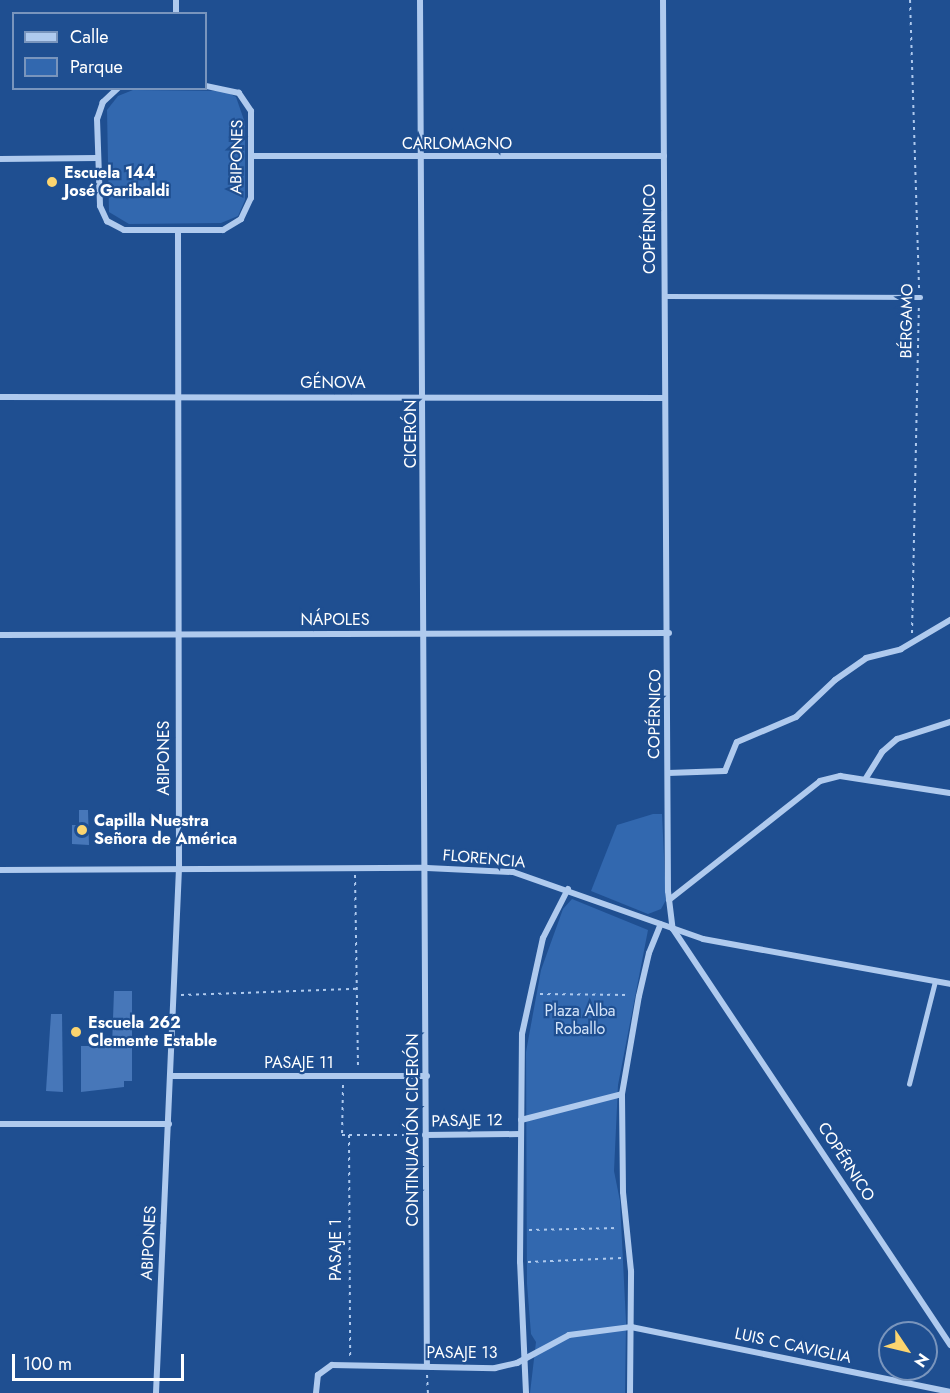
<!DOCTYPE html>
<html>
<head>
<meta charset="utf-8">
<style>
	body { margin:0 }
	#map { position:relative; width:950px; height:1393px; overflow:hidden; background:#1f4f91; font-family:Jost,sans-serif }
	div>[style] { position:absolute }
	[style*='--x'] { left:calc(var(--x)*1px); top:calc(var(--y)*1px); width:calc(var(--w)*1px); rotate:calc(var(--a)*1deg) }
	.green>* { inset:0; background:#3268af }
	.building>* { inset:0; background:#4777b9 }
	.path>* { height:2px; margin-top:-1px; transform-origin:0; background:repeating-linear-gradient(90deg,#afcaee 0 3px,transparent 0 7.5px) }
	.service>* { height:4.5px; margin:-2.25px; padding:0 2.25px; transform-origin:2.25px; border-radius:2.25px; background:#afcaee }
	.minor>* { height:6px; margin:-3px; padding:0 3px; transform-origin:3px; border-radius:3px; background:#afcaee }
	.dots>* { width:16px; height:16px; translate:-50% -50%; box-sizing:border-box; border:3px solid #1f4f91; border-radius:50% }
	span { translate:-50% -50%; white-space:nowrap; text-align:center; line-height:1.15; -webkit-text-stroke:4.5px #1f4f91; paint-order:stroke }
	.street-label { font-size:16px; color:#fff }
	.poi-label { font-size:16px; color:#fff; font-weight:700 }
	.left { translate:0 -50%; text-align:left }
	.park-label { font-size:16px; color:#d5e5fa }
	.legend { position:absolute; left:12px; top:12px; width:195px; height:78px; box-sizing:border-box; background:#1f4f91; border:2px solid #7995bd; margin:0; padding:8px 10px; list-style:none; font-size:18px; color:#fff }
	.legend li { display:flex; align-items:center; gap:12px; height:30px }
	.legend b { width:30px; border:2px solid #7995bd }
	.north { position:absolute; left:878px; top:1321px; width:60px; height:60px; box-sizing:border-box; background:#1f4f91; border:2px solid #7995bd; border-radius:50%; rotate:125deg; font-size:16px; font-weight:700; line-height:24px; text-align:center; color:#fff }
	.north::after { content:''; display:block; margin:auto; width:21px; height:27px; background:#fcd56f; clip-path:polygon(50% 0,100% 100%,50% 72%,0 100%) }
	.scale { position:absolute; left:12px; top:1354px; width:172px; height:27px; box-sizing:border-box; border:3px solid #fff; border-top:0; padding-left:8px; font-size:18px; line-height:21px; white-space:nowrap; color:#fff; -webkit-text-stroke:4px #1f4f91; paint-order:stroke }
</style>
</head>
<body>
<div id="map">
	<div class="green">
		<i style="clip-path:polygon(133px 90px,225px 91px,236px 97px,245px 123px,245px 200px,238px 216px,221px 223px,129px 224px,109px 212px,107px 110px,118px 96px)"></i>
		<i style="clip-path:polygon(653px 814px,662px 814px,666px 900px,661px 909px,648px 914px,591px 891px,617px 825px)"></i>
		<i style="clip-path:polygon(572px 899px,648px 930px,618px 1085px,614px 1171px,620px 1201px,626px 1322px,625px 1393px,530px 1393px,536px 1342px,531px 1334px,527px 1284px,526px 1052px,541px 970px,563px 909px)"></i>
	</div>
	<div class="building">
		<i style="clip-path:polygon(79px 810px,88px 810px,89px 845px,72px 844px,72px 825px,79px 825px)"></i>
		<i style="clip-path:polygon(114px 991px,132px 991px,132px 1081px,124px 1081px,124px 1087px,81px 1092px,81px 1046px,112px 1046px)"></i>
		<i style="clip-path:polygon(51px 1014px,62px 1014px,63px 1092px,46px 1091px)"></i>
	</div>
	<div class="path">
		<i style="--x:910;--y:0;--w:291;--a:88.2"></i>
		<i style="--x:912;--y:633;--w:327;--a:-88.8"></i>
		<i style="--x:355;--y:875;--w:193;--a:89.1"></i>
		<i style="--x:540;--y:994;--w:90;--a:0.6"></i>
		<i style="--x:181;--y:995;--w:176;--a:-2"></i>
		<i style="--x:343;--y:1085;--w:50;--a:91.1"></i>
		<i style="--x:342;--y:1135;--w:74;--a:0"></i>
		<i style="--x:349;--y:1135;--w:222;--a:89.7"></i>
		<i style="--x:529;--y:1230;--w:90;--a:-1.3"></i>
		<i style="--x:528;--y:1262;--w:94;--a:-2.4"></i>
		<i style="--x:427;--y:1375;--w:18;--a:87"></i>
	</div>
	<div class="service">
		<i style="--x:664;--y:296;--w:256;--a:0.2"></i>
		<i style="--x:909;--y:1084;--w:106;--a:-75.8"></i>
	</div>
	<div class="minor">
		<i style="--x:420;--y:0;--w:1366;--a:89.71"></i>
		<i style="--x:663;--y:0;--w:891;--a:89.68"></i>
		<i style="--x:668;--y:891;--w:38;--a:83"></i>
		<i style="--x:673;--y:929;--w:500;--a:56.3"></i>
		<i style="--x:176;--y:14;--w:14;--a:-90"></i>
		<i style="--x:118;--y:88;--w:21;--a:137"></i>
		<i style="--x:103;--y:102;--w:18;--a:109"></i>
		<i style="--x:97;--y:119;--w:87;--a:88"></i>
		<i style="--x:100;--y:206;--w:17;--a:65"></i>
		<i style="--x:107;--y:221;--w:19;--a:28"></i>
		<i style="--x:124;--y:230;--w:99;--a:0"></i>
		<i style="--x:223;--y:230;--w:21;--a:-31"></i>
		<i style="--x:241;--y:219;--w:23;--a:-65"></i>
		<i style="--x:251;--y:198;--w:87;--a:-90"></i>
		<i style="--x:251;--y:111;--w:22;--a:-124"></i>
		<i style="--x:239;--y:93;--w:34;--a:-168"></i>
		<i style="--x:251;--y:156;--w:413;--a:0"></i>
		<i style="--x:0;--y:159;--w:97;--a:-0.6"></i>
		<i style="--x:0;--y:397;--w:665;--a:0.09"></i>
		<i style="--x:0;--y:635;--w:669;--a:-0.17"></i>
		<i style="--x:668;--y:773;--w:57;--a:-2"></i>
		<i style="--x:725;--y:771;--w:31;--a:-68"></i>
		<i style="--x:737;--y:742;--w:64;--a:-23"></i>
		<i style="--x:796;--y:717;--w:54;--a:-43.5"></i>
		<i style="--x:835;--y:680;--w:38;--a:-35"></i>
		<i style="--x:866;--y:658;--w:36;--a:-14"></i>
		<i style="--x:901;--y:649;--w:57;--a:-30.6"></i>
		<i style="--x:866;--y:778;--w:31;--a:-58"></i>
		<i style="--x:882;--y:752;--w:20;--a:-41"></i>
		<i style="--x:897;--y:739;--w:56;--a:-17.8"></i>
		<i style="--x:0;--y:870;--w:427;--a:-0.3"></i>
		<i style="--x:427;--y:868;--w:86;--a:2.7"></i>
		<i style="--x:513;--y:872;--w:201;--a:19.4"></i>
		<i style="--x:703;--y:939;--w:251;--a:10.3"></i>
		<i style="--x:669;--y:900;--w:192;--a:-38.2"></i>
		<i style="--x:820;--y:781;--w:21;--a:-14"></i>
		<i style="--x:840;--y:776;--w:111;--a:8.8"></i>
		<i style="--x:171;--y:1076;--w:256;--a:0"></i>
		<i style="--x:521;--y:1120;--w:104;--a:-14.4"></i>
		<i style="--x:0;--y:1124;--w:169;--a:0"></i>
		<i style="--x:425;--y:1135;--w:95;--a:-0.6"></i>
		<i style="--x:156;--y:1393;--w:525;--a:-87.49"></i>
		<i style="--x:179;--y:869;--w:639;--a:-90.09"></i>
		<i style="--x:316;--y:1393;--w:18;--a:-84"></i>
		<i style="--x:318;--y:1375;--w:17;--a:-36"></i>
		<i style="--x:332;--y:1365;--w:163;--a:1.1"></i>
		<i style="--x:495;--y:1368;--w:23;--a:-13"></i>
		<i style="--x:517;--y:1363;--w:59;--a:-28.3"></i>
		<i style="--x:569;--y:1335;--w:63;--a:-7.4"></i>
		<i style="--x:631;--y:1327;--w:326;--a:11.5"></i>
		<i style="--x:526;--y:1393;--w:131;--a:-92.6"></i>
		<i style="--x:520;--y:1262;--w:228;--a:-89.5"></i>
		<i style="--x:522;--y:1034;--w:98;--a:-77.7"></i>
		<i style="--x:543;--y:938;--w:55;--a:-63"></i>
		<i style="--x:630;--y:1393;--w:122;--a:-89.5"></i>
		<i style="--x:631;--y:1271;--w:79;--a:-95.8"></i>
		<i style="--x:623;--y:1192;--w:98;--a:-90.6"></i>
		<i style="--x:622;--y:1094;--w:99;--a:-80.2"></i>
		<i style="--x:639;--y:996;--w:44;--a:-76.9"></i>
		<i style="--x:649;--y:953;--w:31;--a:-68"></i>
	</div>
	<div class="dots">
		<i style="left:52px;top:182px;background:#fcd56f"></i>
		<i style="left:82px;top:830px;background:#fcd56f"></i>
		<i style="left:76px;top:1032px;background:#fcd56f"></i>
	</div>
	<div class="street-label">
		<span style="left:457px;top:144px">CARLOMAGNO</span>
		<span style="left:237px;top:157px;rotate:-89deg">ABIPONES</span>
		<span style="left:650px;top:229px;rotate:-90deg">COPÉRNICO</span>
		<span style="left:907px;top:321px;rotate:-89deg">BÉRGAMO</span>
		<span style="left:333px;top:383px">GÉNOVA</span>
		<span style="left:411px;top:434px;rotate:-90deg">CICERÓN</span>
		<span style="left:335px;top:620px">NÁPOLES</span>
		<span style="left:655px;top:714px;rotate:-89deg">COPÉRNICO</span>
		<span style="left:164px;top:758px;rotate:-90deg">ABIPONES</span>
		<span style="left:484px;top:859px;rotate:5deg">FLORENCIA</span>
		<span style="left:299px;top:1063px">PASAJE 11</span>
		<span style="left:467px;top:1121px;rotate:-1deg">PASAJE 12</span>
		<span style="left:413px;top:1130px;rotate:-90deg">CONTINUACIÓN CICERÓN</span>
		<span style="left:846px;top:1162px;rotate:57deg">COPÉRNICO</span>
		<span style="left:149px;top:1243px;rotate:-87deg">ABIPONES</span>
		<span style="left:336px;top:1250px;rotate:-90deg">PASAJE 1</span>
		<span style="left:793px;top:1346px;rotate:12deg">LUIS C CAVIGLIA</span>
		<span style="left:462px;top:1353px">PASAJE 13</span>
	</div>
	<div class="poi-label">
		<span class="left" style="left:64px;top:182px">Escuela 144<br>José Garibaldi</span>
		<span class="left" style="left:94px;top:830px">Capilla Nuestra<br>Señora de América</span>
		<span class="left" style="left:88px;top:1032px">Escuela 262<br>Clemente Estable</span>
	</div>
	<div class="park-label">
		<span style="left:580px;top:1020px">Plaza Alba<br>Roballo</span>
	</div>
	<ul class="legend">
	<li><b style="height:8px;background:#afcaee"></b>Calle</li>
	<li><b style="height:16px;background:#3268af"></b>Parque</li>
	</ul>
	<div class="north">N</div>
	<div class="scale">100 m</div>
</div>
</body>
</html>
